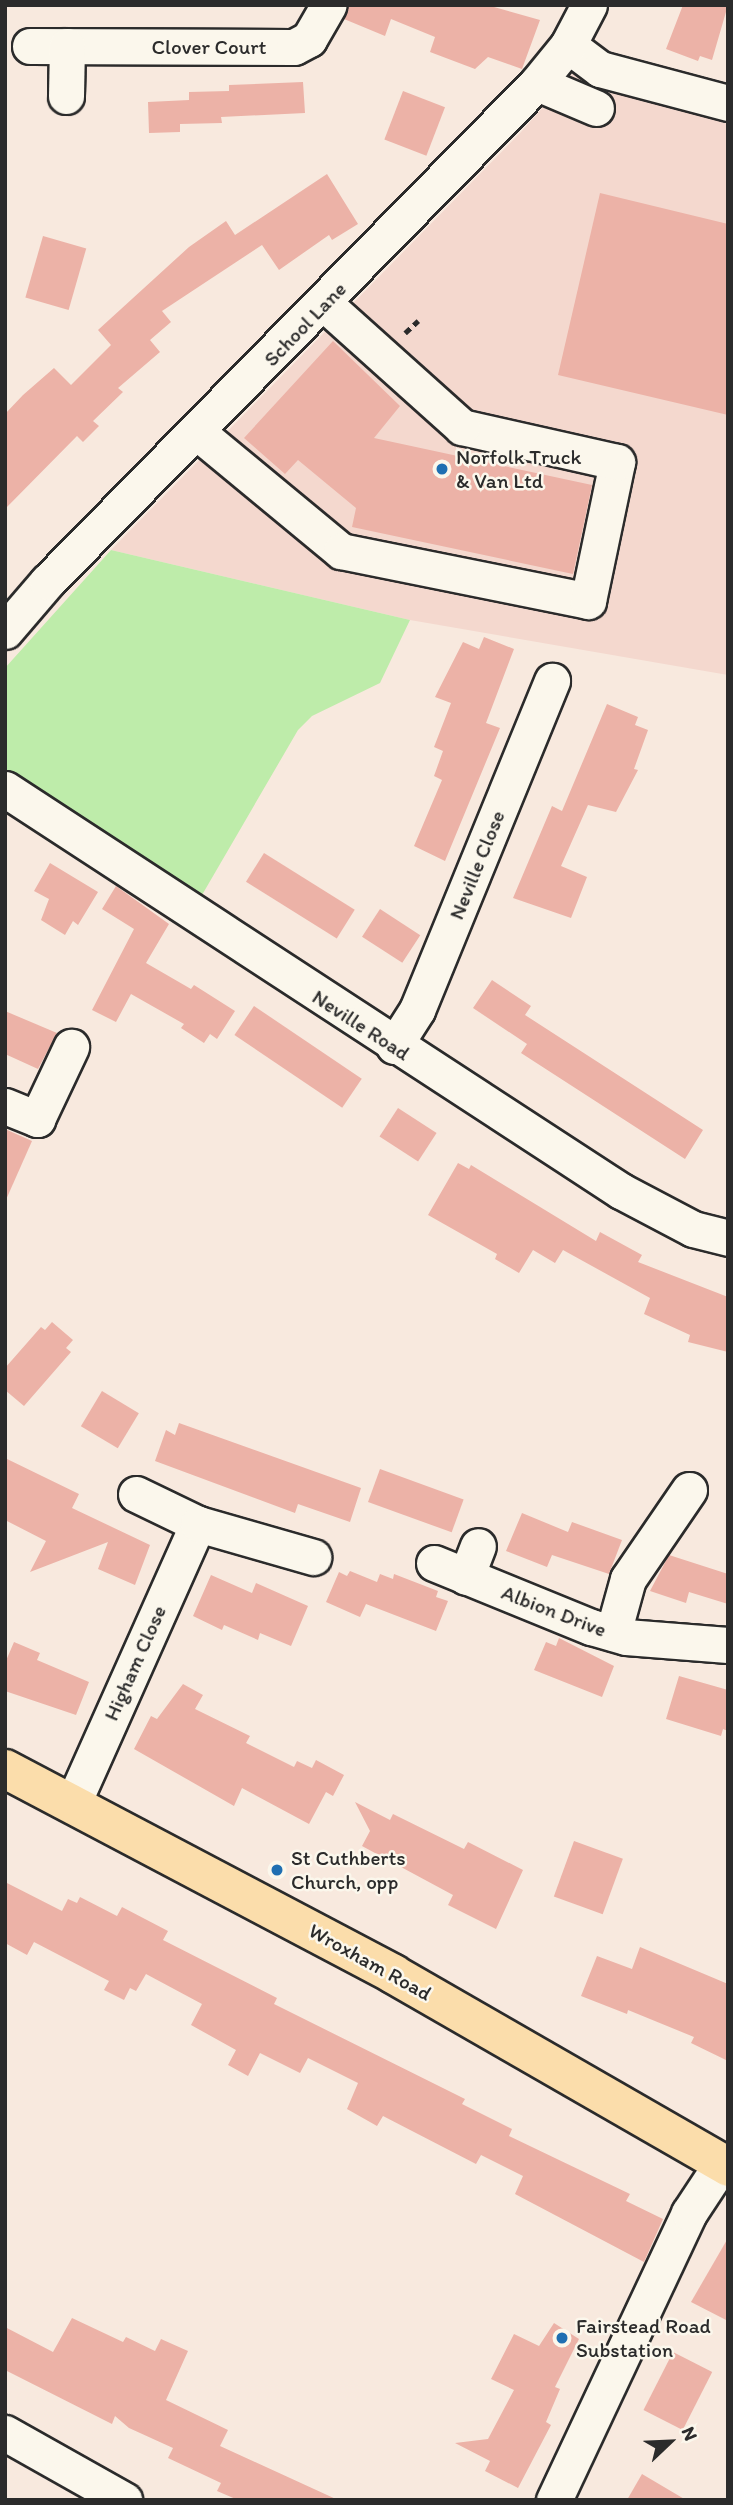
<!DOCTYPE html>
<html>
<head>
<meta charset="utf-8">
<style>
	body { margin:0 }
	#map { position:relative; width:733px; height:2505px; overflow:hidden; background:#f8e9de; font-family:Itim,sans-serif }
	div>[style] { position:absolute }
	[style*='--x'] { left:calc(var(--x)*1px); top:calc(var(--y)*1px); width:calc(var(--w)*1px); rotate:calc(var(--a)*1deg) }
	.built>* { inset:0; background:#f4d8ce }
	.green>* { inset:0; background:#beecaa }
	.building>* { inset:0; background:#ecb2a7; transform-origin:0 0 }
	.path>* { height:4.5px; margin-top:-2.25px; transform-origin:0; background:repeating-linear-gradient(90deg,#2b2b2b 0 7px,transparent 0 12px) }
	.roads { filter:drop-shadow(2px 0 #2b2b2b) drop-shadow(-2px 0 #2b2b2b) drop-shadow(0 2px #2b2b2b) drop-shadow(0 -2px #2b2b2b) }
	.minor>* { height:35px; margin:-17.5px; padding:0 17.5px; transform-origin:17.5px; border-radius:17.5px; background:#fbf7ec }
	.major>* { height:38px; margin:-19px; padding:0 19px; transform-origin:19px; border-radius:19px; background:#fbddab }
	.dots>* { width:19px; height:19px; translate:-50% -50%; box-sizing:border-box; border:4px solid #fbf7ec; border-radius:50% }
	span { translate:-50% -50%; white-space:nowrap; text-align:center; line-height:1.15; -webkit-text-stroke:5px #fbf7ec; paint-order:stroke }
	.street-label { font-size:21px; color:#2b2b2b }
	.poi-label { font-size:21px; color:#2b2b2b }
	.left { translate:0 -50%; text-align:left }
	.frame { position:absolute; inset:0; border:7px solid #2b2b2b; pointer-events:none }
	.north { position:absolute; left:635px; top:2407px; width:70px; height:70px; -webkit-text-stroke:5px #fbf7ec; paint-order:stroke; rotate:67deg; font-size:19px; font-weight:700; line-height:28px; text-align:center; color:#2b2b2b }
	.north::after { content:''; display:block; margin:auto; width:24px; height:32px; background:#2b2b2b; clip-path:polygon(50% 0,100% 100%,50% 72%,0 100%) }
</style>
</head>
<body>
<div id="map">
	<div class="built">
		<i style="clip-path:polygon(572px 74px,728px 114px,728px 675px,410px 620px,111px 550px,521px 132px)"></i>
	</div>
	<div class="green">
		<i style="clip-path:polygon(111px 550px,410px 620px,380px 683px,312px 716px,298px 730px,195px 907px,5px 785px,5px 668px)"></i>
	</div>
	<div class="building">
		<i style="clip-path:polygon(349px 5px,487px 5px,540px 20px,522px 69px,488px 57px,475px 69px,430px 52px,435px 37px,391px 19px,385px 36px,344px 19px)"></i>
		<i style="clip-path:polygon(683px 5px,728px 5px,712px 60px,700px 56px,698px 61px,666px 49px)"></i>
		<i style="clip-path:polygon(303px 82px,305px 113px,221px 117px,222px 123px,180px 124px,180px 132px,149px 133px,148px 102px,189px 100px,189px 92px,229px 91px,229px 85px)"></i>
		<i style="left:403px;top:91px;width:45px;height:52px;rotate:21deg"></i>
		<i style="clip-path:polygon(327px 174px,358px 224px,332px 240px,329px 235px,279px 270px,262px 245px,162px 311px,171px 322px,150px 340px,160px 352px,118px 388px,123px 392px,93px 421px,99px 426px,83px 442px,77px 436px,5px 509px,5px 414px,23px 395px,54px 368px,71px 385px,111px 345px,98px 330px,189px 247px,226px 221px,235px 235px)"></i>
		<i style="clip-path:polygon(600px 193px,728px 224px,728px 415px,558px 375px)"></i>
		<i style="left:43px;top:236px;width:45px;height:64px;rotate:16deg"></i>
		<i style="clip-path:polygon(333px 341px,400px 406px,374px 438px,592px 485px,573px 574px,352px 527px,356px 508px,298px 460px,285px 474px,244px 438px)"></i>
		<i style="clip-path:polygon(484px 637px,514px 649px,486px 723px,500px 728px,445px 861px,414px 846px,442px 780px,434px 776px,443px 751px,434px 747px,451px 703px,435px 697px,463px 642px,479px 649px)"></i>
		<i style="clip-path:polygon(607px 704px,638px 717px,635px 725px,648px 730px,634px 769px,638px 770px,616px 812px,588px 805px,561px 866px,587px 877px,571px 918px,513px 898px,552px 806px,562px 811px)"></i>
		<i style="left:264px;top:853px;width:107px;height:34px;rotate:32deg"></i>
		<i style="clip-path:polygon(50px 863px,98px 892px,78px 925px,73px 921px,65px 935px,41px 920px,49px 899px,34px 891px)"></i>
		<i style="clip-path:polygon(116px 886px,169px 924px,146px 963px,191px 989px,194px 985px,235px 1011px,217px 1039px,210px 1034px,204px 1043px,181px 1028px,184px 1024px,131px 994px,116px 1022px,92px 1010px,134px 929px,102px 909px)"></i>
		<i style="left:380px;top:909px;width:48px;height:33px;rotate:33deg"></i>
		<i style="clip-path:polygon(492px 980px,531px 1006px,525px 1015px,703px 1130px,685px 1159px,521px 1053px,527px 1044px,473px 1008px)"></i>
		<i style="left:254px;top:1006px;width:130px;height:35px;rotate:34deg"></i>
		<i style="clip-path:polygon(5px 1011px,57px 1033px,38px 1069px,5px 1054px)"></i>
		<i style="left:398px;top:1108px;width:46px;height:34px;rotate:33deg"></i>
		<i style="clip-path:polygon(5px 1129px,32px 1141px,5px 1202px)"></i>
		<i style="clip-path:polygon(458px 1163px,469px 1169px,471px 1165px,596px 1241px,600px 1232px,642px 1255px,638px 1262px,728px 1297px,728px 1352px,688px 1342px,690px 1335px,644px 1314px,650px 1298px,563px 1250px,555px 1263px,533px 1250px,519px 1273px,495px 1259px,497px 1254px,428px 1215px)"></i>
		<i style="clip-path:polygon(52px 1322px,73px 1340px,66px 1348px,71px 1352px,24px 1406px,5px 1390px,5px 1368px,41px 1327px,45px 1330px)"></i>
		<i style="left:102px;top:1391px;width:43px;height:41px;rotate:31deg"></i>
		<i style="clip-path:polygon(179px 1423px,361px 1488px,350px 1522px,298px 1504px,295px 1513px,155px 1461px,166px 1430px,175px 1435px)"></i>
		<i style="clip-path:polygon(5px 1458px,79px 1494px,72px 1508px,150px 1545px,135px 1585px,98px 1569px,108px 1542px,30px 1572px,46px 1541px,5px 1520px)"></i>
		<i style="left:380px;top:1469px;width:89px;height:35px;rotate:20deg"></i>
		<i style="clip-path:polygon(522px 1513px,568px 1532px,572px 1522px,622px 1540px,609px 1574px,552px 1555px,547px 1567px,506px 1551px)"></i>
		<i style="clip-path:polygon(669px 1555px,728px 1574px,728px 1604px,689px 1592px,686px 1603px,650px 1591px)"></i>
		<i style="clip-path:polygon(350px 1571px,377px 1582px,380px 1574px,393px 1579px,394px 1574px,438px 1591px,436px 1597px,448px 1601px,436px 1631px,366px 1604px,360px 1617px,326px 1602px,339px 1572px,347px 1576px)"></i>
		<i style="clip-path:polygon(211px 1575px,252px 1593px,256px 1583px,308px 1606px,291px 1646px,260px 1633px,258px 1640px,224px 1625px,222px 1630px,193px 1616px)"></i>
		<i style="clip-path:polygon(559px 1638px,614px 1666px,602px 1697px,534px 1670px,546px 1642px,556px 1646px)"></i>
		<i style="clip-path:polygon(14px 1642px,40px 1653px,37px 1660px,89px 1682px,76px 1715px,5px 1691px,5px 1663px)"></i>
		<i style="clip-path:polygon(679px 1676px,728px 1690px,728px 1731px,723px 1729px,721px 1736px,666px 1719px)"></i>
		<i style="clip-path:polygon(183px 1684px,203px 1695px,195px 1709px,250px 1736px,246px 1743px,294px 1767px,297px 1761px,312px 1768px,316px 1760px,344px 1775px,333px 1796px,326px 1792px,309px 1824px,242px 1788px,234px 1806px,134px 1749px,151px 1716px,157px 1719px)"></i>
		<i style="clip-path:polygon(355px 1802px,390px 1820px,393px 1814px,464px 1849px,468px 1842px,523px 1870px,496px 1929px,448px 1905px,453px 1895px,362px 1846px,370px 1831px)"></i>
		<i style="left:574px;top:1841px;width:52px;height:59px;rotate:20deg"></i>
		<i style="clip-path:polygon(5px 1882px,62px 1911px,68px 1899px,77px 1903px,80px 1897px,117px 1916px,122px 1907px,168px 1931px,163px 1940px,277px 1998px,274px 2004px,465px 2099px,462px 2104px,512px 2129px,509px 2136px,630px 2194px,626px 2201px,663px 2219px,644px 2262px,515px 2194px,523px 2176px,481px 2155px,476px 2164px,383px 2116px,377px 2126px,347px 2109px,358px 2083px,308px 2058px,300px 2073px,260px 2053px,248px 2076px,228px 2065px,236px 2050px,191px 2025px,202px 2004px,146px 1974px,136px 1991px,130px 1988px,124px 2000px,104px 1990px,109px 1981px,34px 1942px,27px 1955px,5px 1943px)"></i>
		<i style="clip-path:polygon(640px 1947px,728px 1984px,728px 2061px,691px 2043px,694px 2037px,628px 2010px,627px 2014px,581px 1996px,597px 1956px,632px 1969px)"></i>
		<i style="clip-path:polygon(728px 2238px,728px 2321px,691px 2302px)"></i>
		<i style="clip-path:polygon(72px 2318px,123px 2342px,126px 2337px,155px 2351px,161px 2339px,188px 2351px,166px 2400px,228px 2430px,220px 2446px,338px 2500px,238px 2500px,217px 2491px,221px 2483px,168px 2458px,173px 2448px,129px 2428px,115px 2416px,112px 2424px,5px 2370px,5px 2327px,53px 2352px)"></i>
		<i style="clip-path:polygon(554px 2323px,579px 2339px,555px 2387px,560px 2389px,546px 2422px,551px 2425px,518px 2488px,485px 2471px,490px 2461px,455px 2443px,488px 2439px,514px 2390px,491px 2379px,514px 2334px,539px 2346px)"></i>
		<i style="left:673px;top:2352px;width:44px;height:65px;rotate:27deg"></i>
		<i style="clip-path:polygon(642px 2474px,686px 2500px,627px 2500px)"></i>
	</div>
	<div class="path">
		<i style="--x:405;--y:333;--w:18;--a:-43"></i>
	</div>
	<div class="roads">
		<div class="minor">
			<i style="--x:568;--y:45;--w:40;--a:37"></i>
			<i style="--x:600;--y:69;--w:132;--a:14.9"></i>
			<i style="--x:30;--y:46;--w:264;--a:0.2"></i>
			<i style="--x:294;--y:47;--w:17;--a:-28"></i>
			<i style="--x:309;--y:39;--w:39;--a:-60"></i>
			<i style="--x:537;--y:83;--w:64;--a:23"></i>
			<i style="--x:66;--y:96;--w:50;--a:-88.9"></i>
			<i style="--x:197;--y:432;--w:187;--a:39.6"></i>
			<i style="--x:341;--y:551;--w:252;--a:11.4"></i>
			<i style="--x:588;--y:601;--w:142;--a:-78.2"></i>
			<i style="--x:617;--y:462;--w:159;--a:-167.3"></i>
			<i style="--x:462;--y:427;--w:184;--a:-138.1"></i>
			<i style="--x:5;--y:631;--w:65;--a:-49.4"></i>
			<i style="--x:47;--y:582;--w:699;--a:-45.52"></i>
			<i style="--x:537;--y:83;--w:49;--a:-50.8"></i>
			<i style="--x:568;--y:45;--w:45;--a:-62.3"></i>
			<i style="--x:5;--y:789;--w:736;--a:33.13"></i>
			<i style="--x:621;--y:1191;--w:81;--a:27.8"></i>
			<i style="--x:693;--y:1229;--w:36;--a:14"></i>
			<i style="--x:394;--y:1046;--w:43;--a:-57.4"></i>
			<i style="--x:417;--y:1010;--w:356;--a:-67.7"></i>
			<i style="--x:5;--y:1106;--w:35;--a:22"></i>
			<i style="--x:37;--y:1119;--w:80;--a:-64.7"></i>
			<i style="--x:136;--y:1494;--w:69;--a:25.8"></i>
			<i style="--x:434;--y:1563;--w:170;--a:22.2"></i>
			<i style="--x:591;--y:1627;--w:36;--a:16"></i>
			<i style="--x:626;--y:1637;--w:102;--a:4.5"></i>
			<i style="--x:466;--y:1577;--w:33;--a:-69"></i>
			<i style="--x:613;--y:1633;--w:56;--a:-74.5"></i>
			<i style="--x:628;--y:1579;--w:108;--a:-55.6"></i>
			<i style="--x:73;--y:1803;--w:306;--a:-65.9"></i>
			<i style="--x:198;--y:1524;--w:120;--a:16"></i>
			<i style="--x:5;--y:2433;--w:137;--a:29.4"></i>
			<i style="--x:554;--y:2500;--w:317;--a:-64.8"></i>
			<i style="--x:689;--y:2213;--w:60;--a:-56.6"></i>
		</div>
		<div class="major">
			<i style="--x:5;--y:1769;--w:439;--a:27.8"></i>
			<i style="--x:393;--y:1974;--w:387;--a:29.9"></i>
		</div>
	</div>
	<div class="dots">
		<i style="left:442px;top:469px;background:#1f6fb2"></i>
		<i style="left:277px;top:1870px;background:#1f6fb2"></i>
		<i style="left:562px;top:2338px;background:#1f6fb2"></i>
	</div>
	<div class="street-label">
		<span style="left:209px;top:47px">Clover Court</span>
		<span style="left:305px;top:324px;rotate:-46deg">School Lane</span>
		<span style="left:477px;top:865px;rotate:-68deg">Neville Close</span>
		<span style="left:361px;top:1025px;rotate:33deg">Neville Road</span>
		<span style="left:554px;top:1611px;rotate:21deg">Albion Drive</span>
		<span style="left:135px;top:1663px;rotate:-66deg">Higham Close</span>
		<span style="left:370px;top:1962px;rotate:29deg">Wroxham Road</span>
	</div>
	<div class="poi-label">
		<span class="left" style="left:456px;top:469px">Norfolk Truck<br>&amp; Van Ltd</span>
		<span class="left" style="left:291px;top:1870px">St Cuthberts<br>Church, opp</span>
		<span class="left" style="left:576px;top:2338px">Fairstead Road<br>Substation</span>
	</div>
	<div class="frame"></div>
	<div class="north">N</div>
</div>
</body>
</html>
